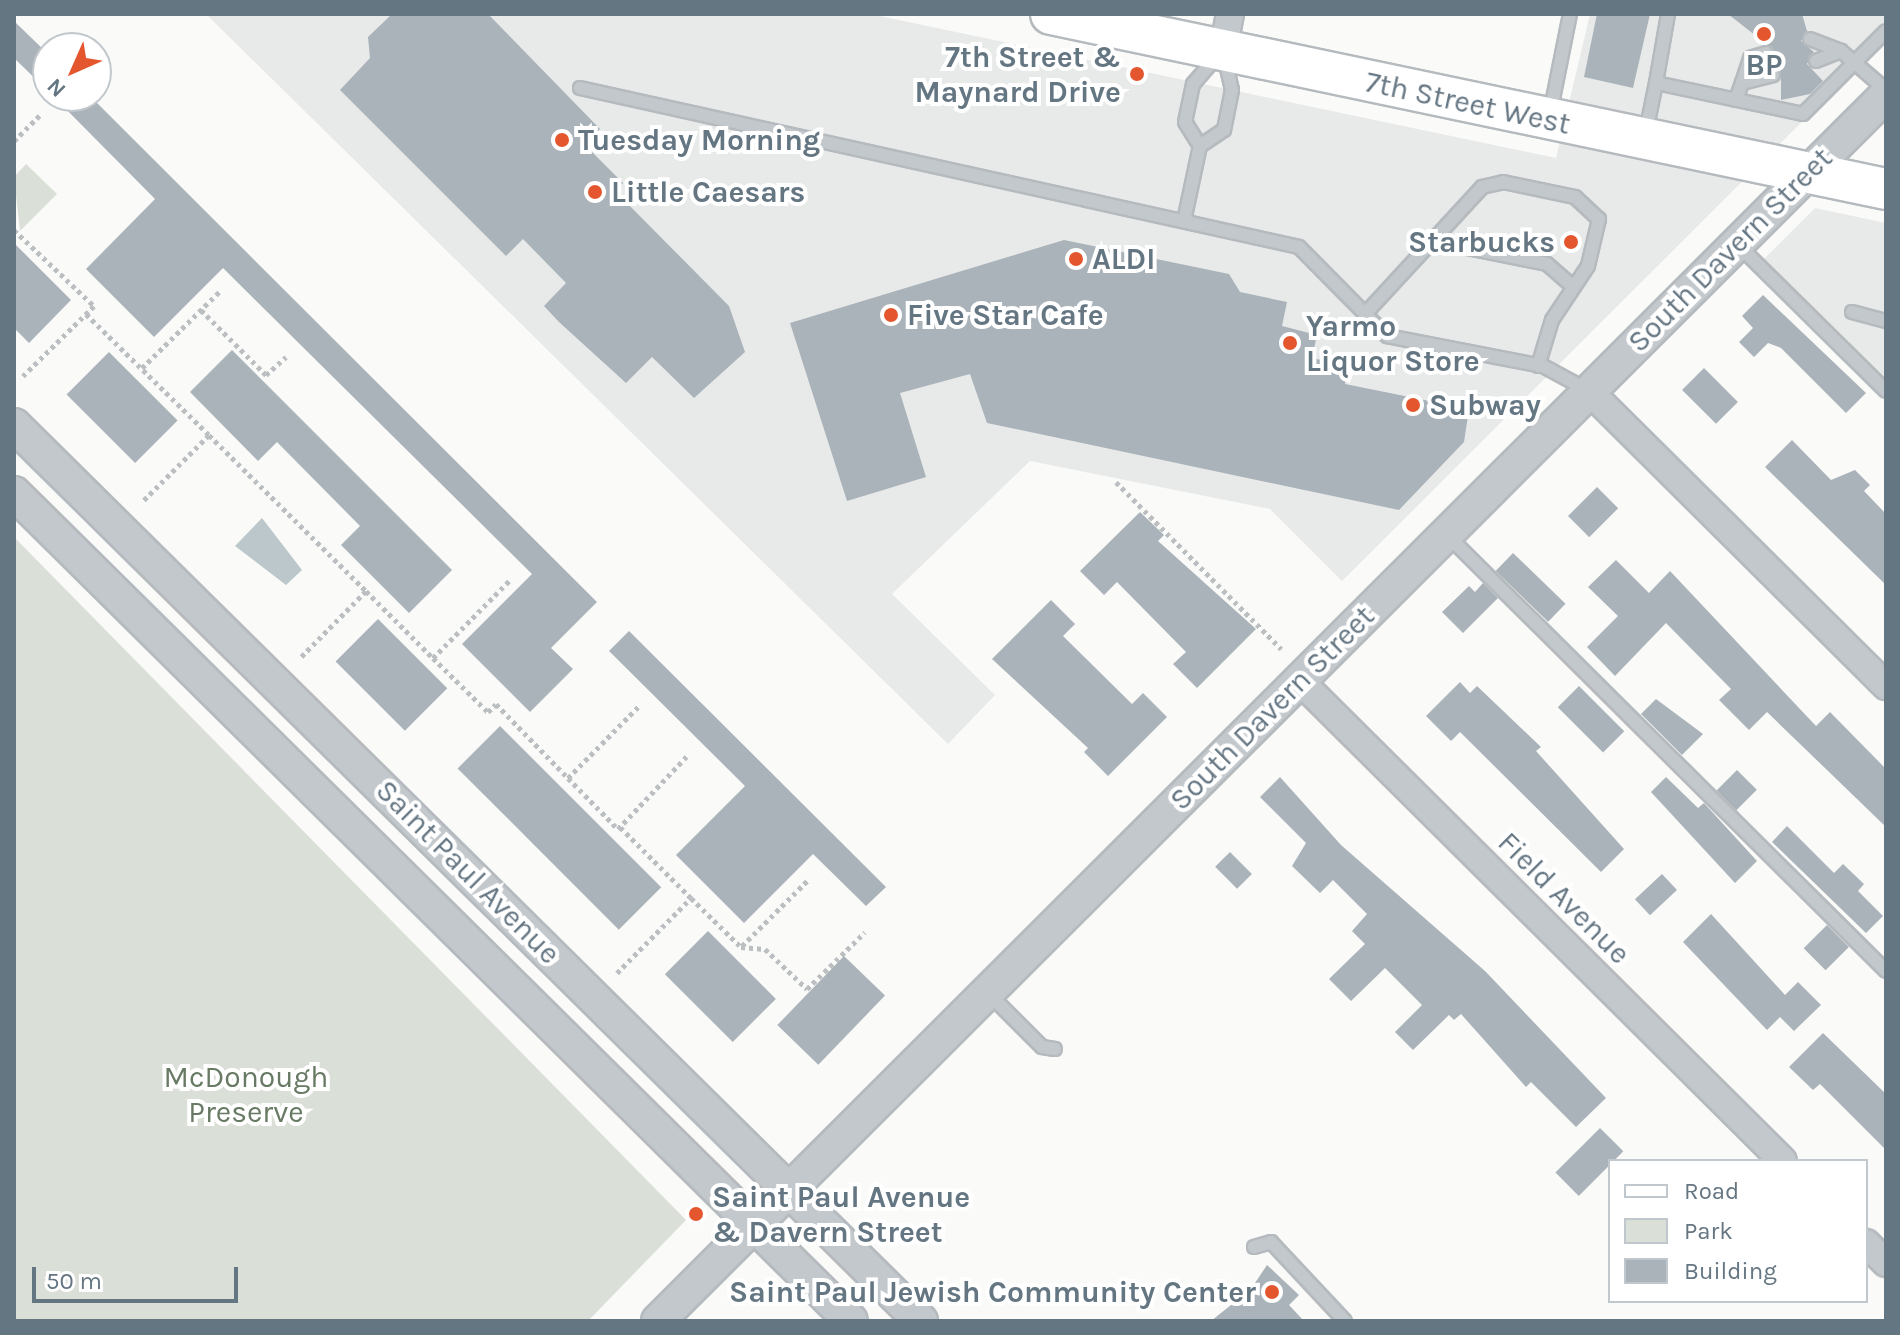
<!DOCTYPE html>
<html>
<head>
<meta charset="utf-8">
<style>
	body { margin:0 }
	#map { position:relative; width:1900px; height:1335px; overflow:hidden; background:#fafaf8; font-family:Karla,sans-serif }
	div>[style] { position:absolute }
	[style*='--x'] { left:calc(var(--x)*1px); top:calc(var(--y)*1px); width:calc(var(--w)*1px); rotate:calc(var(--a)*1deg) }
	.built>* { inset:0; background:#e8e9e9 }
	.green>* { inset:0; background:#dadfd7 }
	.water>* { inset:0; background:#bbc7cb }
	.building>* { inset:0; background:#aab3b9; transform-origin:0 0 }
	.path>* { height:5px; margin-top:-2.5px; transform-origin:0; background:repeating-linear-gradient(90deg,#bbbfc2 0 4px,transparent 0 8px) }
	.roads { filter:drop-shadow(2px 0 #b5babe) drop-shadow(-2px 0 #b5babe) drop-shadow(0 2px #b5babe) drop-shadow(0 -2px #b5babe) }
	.service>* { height:12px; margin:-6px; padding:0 6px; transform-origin:6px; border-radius:6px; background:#c3c8cc }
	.minor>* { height:26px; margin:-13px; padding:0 13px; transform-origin:13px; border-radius:13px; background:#c3c8cc }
	.tertiary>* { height:32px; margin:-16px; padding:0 16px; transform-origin:16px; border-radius:16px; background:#c3c8cc }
	.primary>* { height:40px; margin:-20px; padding:0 20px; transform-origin:20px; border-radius:20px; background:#fff }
	.dots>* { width:22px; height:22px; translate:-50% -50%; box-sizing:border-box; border:4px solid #fff; border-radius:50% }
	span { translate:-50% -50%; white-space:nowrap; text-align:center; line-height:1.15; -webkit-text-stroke:8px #fff; paint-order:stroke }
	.poi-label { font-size:30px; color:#657683; font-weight:700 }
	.right { translate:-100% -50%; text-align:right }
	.left { translate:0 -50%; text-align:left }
	.street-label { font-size:30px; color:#657683 }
	.park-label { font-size:30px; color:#687a64 }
	.frame { position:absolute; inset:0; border:16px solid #657683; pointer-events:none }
	.legend { position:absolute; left:1608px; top:1159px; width:260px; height:144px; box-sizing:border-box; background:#fff; border:2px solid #c1c8cd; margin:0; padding:10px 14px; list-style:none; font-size:24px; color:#657683 }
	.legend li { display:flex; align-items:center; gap:16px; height:40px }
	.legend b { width:40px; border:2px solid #c1c8cd }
	.north { position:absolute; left:32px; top:32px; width:80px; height:80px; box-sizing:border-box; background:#fff; border:2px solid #c1c8cd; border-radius:50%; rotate:225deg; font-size:22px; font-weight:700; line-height:32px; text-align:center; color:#657683 }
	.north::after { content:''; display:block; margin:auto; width:28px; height:36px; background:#e4572e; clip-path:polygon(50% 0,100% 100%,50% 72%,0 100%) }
	.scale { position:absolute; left:32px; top:1267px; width:206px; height:36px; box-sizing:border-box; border:4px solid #657683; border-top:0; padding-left:10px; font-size:24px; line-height:28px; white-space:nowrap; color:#657683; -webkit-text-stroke:6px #fff; paint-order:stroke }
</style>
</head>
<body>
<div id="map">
	<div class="built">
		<i style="clip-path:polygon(206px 14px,870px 14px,1556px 158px,1590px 14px,1886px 14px,1886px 38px,1342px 581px,1270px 509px,1030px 461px,892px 594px,995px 695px,948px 744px)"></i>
		<i style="clip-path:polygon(1815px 208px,1886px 223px,1886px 378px,1764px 259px)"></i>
	</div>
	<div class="green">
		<i style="clip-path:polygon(26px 164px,57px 194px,20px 231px,14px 177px)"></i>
		<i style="clip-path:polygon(14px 537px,686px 1220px,588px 1321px,14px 1321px)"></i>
	</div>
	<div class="water">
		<i style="clip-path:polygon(262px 518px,302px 570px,286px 585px,235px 546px)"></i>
	</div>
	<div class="building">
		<i style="clip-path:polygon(392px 14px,488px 14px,600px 129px,585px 145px,623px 183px,615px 191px,729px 306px,745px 352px,694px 398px,652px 357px,626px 383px,559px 322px,544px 306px,566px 283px,523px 239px,506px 256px,340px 90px,370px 58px,368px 37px)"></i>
		<i style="clip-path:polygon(1597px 14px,1650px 14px,1633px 88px,1584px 77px)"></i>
		<i style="clip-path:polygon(1728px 14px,1802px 14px,1807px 31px,1801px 41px,1814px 52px,1807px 64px,1823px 81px,1810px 94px,1781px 100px,1781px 72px,1769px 61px,1774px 50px)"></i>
		<i style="clip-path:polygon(14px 21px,48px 54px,48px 91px,14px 58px)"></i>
		<i style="clip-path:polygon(53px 96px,90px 96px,597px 602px,551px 648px,573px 669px,530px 712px,462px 644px,532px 574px,223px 268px,154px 337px,86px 269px,155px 199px)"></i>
		<i style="clip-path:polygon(1064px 240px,1229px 274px,1240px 292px,1287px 302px,1282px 326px,1317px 335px,1312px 358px,1349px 366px,1345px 384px,1469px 409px,1464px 442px,1399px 510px,987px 423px,970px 374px,900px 393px,926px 477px,847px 501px,790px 323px)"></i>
		<i style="clip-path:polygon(14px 243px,71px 300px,29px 343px,14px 328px)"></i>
		<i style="clip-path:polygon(1763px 295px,1866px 393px,1846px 413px,1781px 348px,1768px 343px,1754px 357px,1739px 342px,1753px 328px,1742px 316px)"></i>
		<i style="clip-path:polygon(232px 350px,452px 570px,409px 613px,341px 545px,360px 526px,277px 442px,258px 461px,190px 392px)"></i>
		<i style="left:109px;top:352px;width:97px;height:60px;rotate:45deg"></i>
		<i style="left:1704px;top:368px;width:48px;height:31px;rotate:45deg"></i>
		<i style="clip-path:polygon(1792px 440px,1831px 480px,1855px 470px,1870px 485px,1864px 491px,1886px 514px,1886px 585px,1765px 467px)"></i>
		<i style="left:1597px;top:487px;width:30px;height:41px;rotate:45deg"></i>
		<i style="clip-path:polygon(1140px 512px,1164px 535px,1158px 541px,1256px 629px,1197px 688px,1173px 664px,1186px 652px,1117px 582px,1104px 595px,1080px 571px)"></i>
		<i style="left:1513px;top:553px;width:73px;height:25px;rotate:44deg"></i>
		<i style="clip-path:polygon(1616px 560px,1649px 593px,1670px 571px,1816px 726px,1830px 712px,1886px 769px,1886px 827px,1767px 712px,1749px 730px,1719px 700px,1731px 689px,1666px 623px,1615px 676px,1587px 647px,1618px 616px,1588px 587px)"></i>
		<i style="clip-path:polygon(1483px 583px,1498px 598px,1463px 633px,1442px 612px,1469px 586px,1475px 592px)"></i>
		<i style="clip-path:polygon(1051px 600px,1075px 624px,1063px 636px,1132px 704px,1143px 693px,1167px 717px,1108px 776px,1084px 752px,1088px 748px,992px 659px)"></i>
		<i style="left:378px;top:619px;width:98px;height:60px;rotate:45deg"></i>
		<i style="clip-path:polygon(629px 631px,886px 887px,866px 906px,813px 854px,744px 923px,676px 855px,745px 786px,609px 651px)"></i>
		<i style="clip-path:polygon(1460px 682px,1470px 693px,1477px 686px,1541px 747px,1536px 751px,1624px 849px,1601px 872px,1460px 732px,1451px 741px,1426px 716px)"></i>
		<i style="left:1579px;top:686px;width:64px;height:30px;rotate:45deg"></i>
		<i style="clip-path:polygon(1656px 699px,1703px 734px,1682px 755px,1641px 714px)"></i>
		<i style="left:500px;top:726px;width:228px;height:60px;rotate:45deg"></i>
		<i style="left:1737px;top:770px;width:28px;height:29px;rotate:45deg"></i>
		<i style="clip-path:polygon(1280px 777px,1341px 845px,1485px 971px,1606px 1098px,1576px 1127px,1531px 1082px,1526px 1087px,1461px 1014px,1454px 1020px,1449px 1015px,1413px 1050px,1395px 1032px,1422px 1005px,1385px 968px,1351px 1001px,1329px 979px,1365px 944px,1352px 931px,1367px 914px,1333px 880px,1320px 893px,1292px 866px,1306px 843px,1260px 797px)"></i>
		<i style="clip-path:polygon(1666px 777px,1698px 808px,1704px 803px,1757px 861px,1735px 883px,1651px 792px)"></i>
		<i style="clip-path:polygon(1787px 826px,1834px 873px,1843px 864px,1864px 884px,1858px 891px,1883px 916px,1866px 933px,1772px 842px)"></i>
		<i style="left:1230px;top:852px;width:31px;height:21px;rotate:45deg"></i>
		<i style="left:1662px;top:874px;width:22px;height:37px;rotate:47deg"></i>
		<i style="clip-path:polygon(1711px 914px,1785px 995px,1798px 982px,1821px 1005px,1794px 1031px,1780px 1017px,1767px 1030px,1683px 942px)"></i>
		<i style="left:1827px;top:925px;width:31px;height:33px;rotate:45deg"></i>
		<i style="left:708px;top:931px;width:96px;height:61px;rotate:45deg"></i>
		<i style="left:844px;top:956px;width:57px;height:96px;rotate:44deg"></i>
		<i style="clip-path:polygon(1823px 1033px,1886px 1094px,1886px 1150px,1820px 1084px,1813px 1090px,1789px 1067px)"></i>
		<i style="left:1600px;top:1128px;width:33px;height:63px;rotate:45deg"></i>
		<i style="clip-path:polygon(1267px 1265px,1299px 1295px,1289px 1305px,1304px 1321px,1211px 1321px,1251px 1289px)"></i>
	</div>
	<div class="path">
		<i style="--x:14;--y:141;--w:40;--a:-45"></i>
		<i style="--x:14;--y:230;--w:110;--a:43.5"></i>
		<i style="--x:94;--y:306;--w:104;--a:135.4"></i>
		<i style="--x:201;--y:310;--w:92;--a:45"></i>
		<i style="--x:266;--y:375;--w:27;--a:-42"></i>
		<i style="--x:86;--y:314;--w:173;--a:44.5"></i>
		<i style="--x:209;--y:435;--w:93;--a:135"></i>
		<i style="--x:142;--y:368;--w:110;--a:-44.6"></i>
		<i style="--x:209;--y:435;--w:221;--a:44.8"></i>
		<i style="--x:366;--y:591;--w:94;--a:134.6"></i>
		<i style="--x:1116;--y:482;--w:235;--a:45.3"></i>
		<i style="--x:366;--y:591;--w:95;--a:45"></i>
		<i style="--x:433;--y:658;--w:110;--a:-45.4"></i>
		<i style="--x:433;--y:658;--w:77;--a:44.5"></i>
		<i style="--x:488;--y:712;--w:11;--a:-45"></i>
		<i style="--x:496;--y:704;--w:103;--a:45.8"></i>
		<i style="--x:568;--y:778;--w:100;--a:-45.4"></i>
		<i style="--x:568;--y:778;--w:71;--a:45.6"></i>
		<i style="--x:618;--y:829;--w:100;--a:-46.6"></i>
		<i style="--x:691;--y:898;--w:70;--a:44.4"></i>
		<i style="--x:741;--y:947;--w:24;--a:5"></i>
		<i style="--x:765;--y:949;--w:58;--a:43.6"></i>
		<i style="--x:807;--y:989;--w:81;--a:-44.5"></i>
		<i style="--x:742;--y:946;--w:96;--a:-45"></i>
		<i style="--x:617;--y:973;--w:105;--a:-45.4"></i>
		<i style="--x:691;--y:898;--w:100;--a:-135"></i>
	</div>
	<div class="roads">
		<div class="service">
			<i style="--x:1810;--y:39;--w:33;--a:21"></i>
			<i style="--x:1816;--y:61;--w:27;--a:-22"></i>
			<i style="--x:1841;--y:51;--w:60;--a:40.9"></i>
			<i style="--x:1656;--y:83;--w:70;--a:-80.1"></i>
			<i style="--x:1742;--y:83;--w:26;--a:-72"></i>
			<i style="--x:1750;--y:58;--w:17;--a:-17"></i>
			<i style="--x:580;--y:88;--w:736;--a:12.47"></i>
			<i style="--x:1299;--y:247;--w:125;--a:45.3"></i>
			<i style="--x:1387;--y:336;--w:159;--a:10.9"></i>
			<i style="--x:1543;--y:366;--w:52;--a:28.5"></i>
			<i style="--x:1736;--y:100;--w:18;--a:-71"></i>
			<i style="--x:1742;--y:83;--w:32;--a:-14"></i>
			<i style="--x:1550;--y:114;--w:102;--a:-78.7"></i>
			<i style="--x:1646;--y:132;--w:50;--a:-78.5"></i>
			<i style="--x:1656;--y:83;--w:150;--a:11.9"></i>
			<i style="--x:1803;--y:114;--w:117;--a:-45"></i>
			<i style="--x:1200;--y:146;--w:28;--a:-122"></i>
			<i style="--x:1185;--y:122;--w:39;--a:-78"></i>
			<i style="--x:1193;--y:84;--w:37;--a:-49"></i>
			<i style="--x:1184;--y:221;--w:77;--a:-78"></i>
			<i style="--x:1200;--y:146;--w:29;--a:-34"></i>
			<i style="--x:1224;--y:130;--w:41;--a:-78.7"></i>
			<i style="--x:1232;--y:90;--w:35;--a:-103"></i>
			<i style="--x:1433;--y:241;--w:116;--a:11.4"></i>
			<i style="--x:1547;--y:264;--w:35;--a:41"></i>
			<i style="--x:1739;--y:246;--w:206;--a:44.6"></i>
			<i style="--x:1852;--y:312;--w:35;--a:15"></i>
			<i style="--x:1365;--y:314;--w:173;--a:-47.3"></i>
			<i style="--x:1482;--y:187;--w:22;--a:-13"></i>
			<i style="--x:1503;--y:182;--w:74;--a:11.8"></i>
			<i style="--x:1575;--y:197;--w:33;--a:43"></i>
			<i style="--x:1599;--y:219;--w:48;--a:103.2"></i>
			<i style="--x:1588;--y:266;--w:65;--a:123.7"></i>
			<i style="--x:1552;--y:320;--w:48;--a:106.9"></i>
			<i style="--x:1448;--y:536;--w:617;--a:44.8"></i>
			<i style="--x:989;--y:994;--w:75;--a:45"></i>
			<i style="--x:1042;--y:1047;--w:13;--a:9"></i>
			<i style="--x:1254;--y:1247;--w:18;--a:-16"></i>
			<i style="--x:1271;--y:1242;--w:108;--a:46.9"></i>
		</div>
		<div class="minor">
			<i style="--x:1223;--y:50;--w:37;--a:-79"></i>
			<i style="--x:1589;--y:391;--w:419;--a:44.8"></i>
			<i style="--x:1299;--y:680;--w:682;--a:44.82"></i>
			<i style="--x:1866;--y:1243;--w:28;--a:45"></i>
		</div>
		<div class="tertiary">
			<i style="--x:14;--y:425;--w:1275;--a:44.65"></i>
			<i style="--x:14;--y:493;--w:1177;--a:44.69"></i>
			<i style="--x:658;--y:1321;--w:1735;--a:-44.95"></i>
		</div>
		<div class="primary">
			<i style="--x:1051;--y:14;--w:853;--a:11.84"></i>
		</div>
	</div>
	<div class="dots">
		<i style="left:1764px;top:34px;background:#e4572e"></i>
		<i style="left:1137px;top:74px;background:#e4572e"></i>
		<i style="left:562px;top:140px;background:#e4572e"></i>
		<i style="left:595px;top:192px;background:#e4572e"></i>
		<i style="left:1571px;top:242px;background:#e4572e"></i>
		<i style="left:1076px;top:259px;background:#e4572e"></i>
		<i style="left:891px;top:315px;background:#e4572e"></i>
		<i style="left:1290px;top:343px;background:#e4572e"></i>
		<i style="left:1413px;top:405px;background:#e4572e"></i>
		<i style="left:696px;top:1214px;background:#e4572e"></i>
		<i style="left:1272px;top:1292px;background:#e4572e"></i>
	</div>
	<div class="poi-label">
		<span class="right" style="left:1121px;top:74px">7th Street &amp;<br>Maynard Drive</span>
		<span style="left:1764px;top:65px">BP</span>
		<span class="left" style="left:578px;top:140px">Tuesday Morning</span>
		<span class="left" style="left:611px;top:192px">Little Caesars</span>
		<span class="right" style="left:1555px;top:242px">Starbucks</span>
		<span class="left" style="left:1092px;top:259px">ALDI</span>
		<span class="left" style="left:907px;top:315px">Five Star Cafe</span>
		<span class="left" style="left:1306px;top:343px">Yarmo<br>Liquor Store</span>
		<span class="left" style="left:1429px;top:405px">Subway</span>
		<span class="left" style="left:712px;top:1214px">Saint Paul Avenue<br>&amp; Davern Street</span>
		<span class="right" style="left:1256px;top:1292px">Saint Paul Jewish Community Center</span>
	</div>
	<div class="street-label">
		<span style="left:1468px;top:103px;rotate:12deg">7th Street West</span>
		<span style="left:1730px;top:250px;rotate:-45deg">South Davern Street</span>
		<span style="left:1272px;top:708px;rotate:-45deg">South Davern Street</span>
		<span style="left:468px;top:872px;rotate:45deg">Saint Paul Avenue</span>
		<span style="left:1564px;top:898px;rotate:45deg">Field Avenue</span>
	</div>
	<div class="park-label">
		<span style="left:246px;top:1094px">McDonough<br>Preserve</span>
	</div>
	<div class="frame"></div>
	<ul class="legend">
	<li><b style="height:10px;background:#fff"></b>Road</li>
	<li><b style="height:22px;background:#dadfd7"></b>Park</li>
	<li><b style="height:22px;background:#aab3b9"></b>Building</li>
	</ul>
	<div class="north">N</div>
	<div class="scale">50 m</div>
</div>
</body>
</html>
